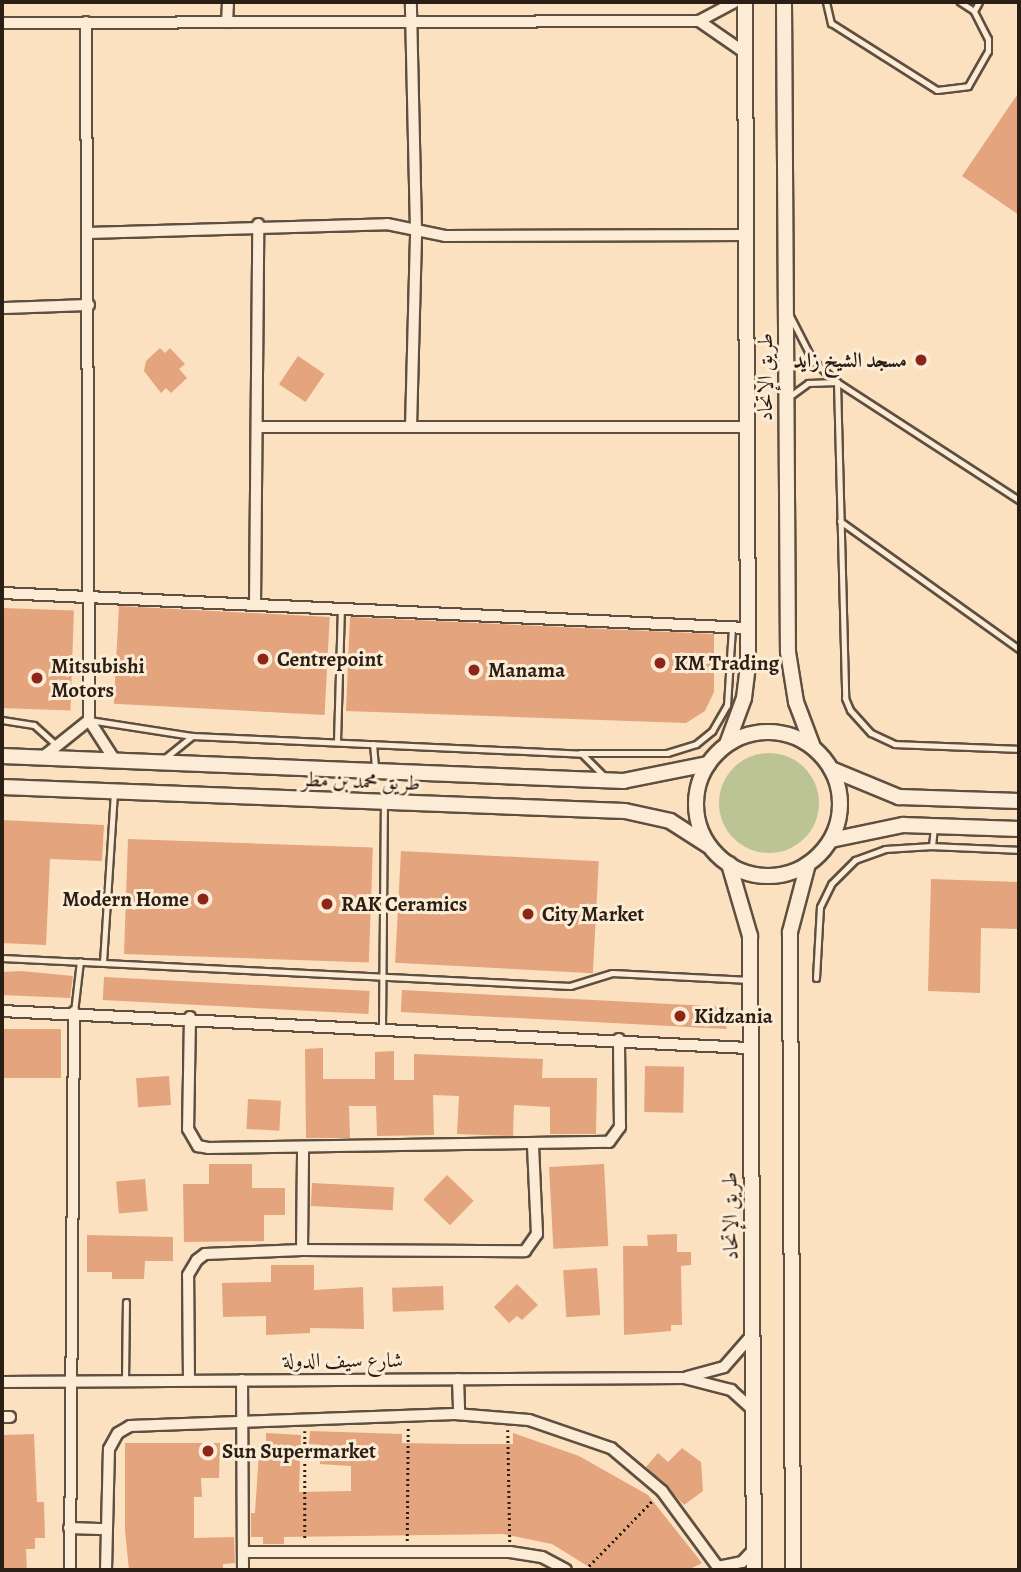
<!DOCTYPE html>
<html>
<head>
<meta charset="utf-8">
<style>
	body { margin:0 }
	#map { position:relative; width:1021px; height:1572px; overflow:hidden; background:#fbe1bf; font-family:Alegreya,Amiri,serif }
	div>[style] { position:absolute }
	[style*='--x'] { left:calc(var(--x)*1px); top:calc(var(--y)*1px); width:calc(var(--w)*1px); rotate:calc(var(--a)*1deg) }
	.green>* { inset:0; background:#bcc394 }
	.round { border-radius:50% }
	.building>* { inset:0; background:#e3a47e; transform-origin:0 0 }
	.path>* { height:2.5px; margin-top:-1.25px; transform-origin:0; background:repeating-linear-gradient(90deg,#2a1e15 0 2px,transparent 0 5.5px) }
	.roads { filter:drop-shadow(2px 0 #5e4f40) drop-shadow(-2px 0 #5e4f40) drop-shadow(0 2px #5e4f40) drop-shadow(0 -2px #5e4f40) }
	.service>* { height:5px; margin:-2.5px; padding:0 2.5px; transform-origin:2.5px; border-radius:2.5px; background:#fcecd5 }
	.minor>* { height:10px; margin:-5px; padding:0 5px; transform-origin:5px; border-radius:5px; background:#fcecd5 }
	.tertiary>* { height:14px; margin:-7px; padding:0 7px; transform-origin:7px; border-radius:7px; background:#fcecd5 }
	.tertiary>.ring { margin:-7px; padding:0; box-sizing:content-box; background:none; border:14px solid #fcecd5; border-radius:50% }
	.dots>* { width:19px; height:19px; translate:-50% -50%; box-sizing:border-box; border:4px solid #fcecd5; border-radius:50% }
	span { translate:-50% -50%; white-space:nowrap; text-align:center; line-height:1.15; -webkit-text-stroke:6px #fcecd5; paint-order:stroke }
	.poi-label { font-size:21px; color:#2a1e15; font-weight:700 }
	.right { translate:-100% -50%; text-align:right }
	.left { translate:0 -50%; text-align:left }
	.street-label { font-size:21px; color:#2a1e15 }
	.frame { position:absolute; inset:0; border:4px solid #2a1e15; pointer-events:none }
</style>
</head>
<body>
<div id="map">
	<div class="green">
		<i class="round" style="left:719px;top:753px;width:100px;height:100px"></i>
	</div>
	<div class="building">
		<i style="clip-path:polygon(1019px 92px,1019px 215px,962px 176px)"></i>
		<i style="clip-path:polygon(160px 348px,165px 353px,170px 348px,185px 364px,179px 369px,187px 378px,171px 393px,166px 388px,161px 393px,144px 371px,146px 361px)"></i>
		<i style="left:298px;top:356px;width:32px;height:34px;rotate:34deg"></i>
		<i style="left:119px;top:606px;width:211px;height:98px;rotate:3deg"></i>
		<i style="left:2px;top:608px;width:72px;height:100px;rotate:2deg"></i>
		<i style="clip-path:polygon(350px 617px,714px 634px,714px 692px,705px 711px,686px 723px,346px 711px)"></i>
		<i style="clip-path:polygon(2px 820px,104px 825px,102px 861px,50px 859px,46px 945px,2px 943px)"></i>
		<i style="left:128px;top:839px;width:245px;height:115px;rotate:2deg"></i>
		<i style="left:401px;top:851px;width:198px;height:112px;rotate:3deg"></i>
		<i style="clip-path:polygon(931px 879px,1019px 882px,1019px 929px,981px 928px,980px 993px,928px 991px)"></i>
		<i style="clip-path:polygon(21px 971px,73px 976px,70px 998px,2px 995px,2px 972px)"></i>
		<i style="left:104px;top:977px;width:266px;height:23px;rotate:3deg"></i>
		<i style="left:402px;top:990px;width:326px;height:22px;rotate:3deg"></i>
		<i style="left:2px;top:1029px;width:59px;height:49px"></i>
		<i style="clip-path:polygon(323px 1048px,323px 1079px,375px 1079px,375px 1052px,394px 1051px,394px 1080px,414px 1080px,414px 1054px,543px 1059px,542px 1078px,597px 1078px,596px 1134px,550px 1134px,550px 1107px,514px 1105px,513px 1136px,457px 1134px,459px 1096px,433px 1095px,434px 1135px,377px 1136px,376px 1106px,349px 1106px,350px 1138px,306px 1138px,305px 1049px)"></i>
		<i style="left:645px;top:1066px;width:39px;height:46px;rotate:1deg"></i>
		<i style="left:169px;top:1076px;width:29px;height:33px;rotate:86deg"></i>
		<i style="left:248px;top:1099px;width:33px;height:30px;rotate:3deg"></i>
		<i style="clip-path:polygon(209px 1164px,252px 1164px,252px 1188px,285px 1188px,285px 1215px,264px 1215px,264px 1241px,184px 1242px,183px 1184px,209px 1184px)"></i>
		<i style="left:604px;top:1164px;width:82px;height:55px;rotate:87deg"></i>
		<i style="left:447px;top:1175px;width:37px;height:34px;rotate:44deg"></i>
		<i style="left:145px;top:1179px;width:32px;height:29px;rotate:85deg"></i>
		<i style="left:312px;top:1183px;width:82px;height:23px;rotate:3deg"></i>
		<i style="clip-path:polygon(677px 1234px,677px 1252px,691px 1252px,691px 1265px,681px 1266px,682px 1325px,671px 1325px,671px 1331px,624px 1335px,623px 1246px,648px 1246px,647px 1235px)"></i>
		<i style="clip-path:polygon(87px 1235px,173px 1237px,173px 1261px,145px 1261px,144px 1279px,112px 1279px,112px 1272px,87px 1272px)"></i>
		<i style="clip-path:polygon(271px 1265px,314px 1265px,314px 1290px,363px 1287px,364px 1329px,310px 1328px,310px 1333px,266px 1335px,266px 1316px,223px 1317px,222px 1283px,271px 1282px)"></i>
		<i style="left:597px;top:1268px;width:47px;height:34px;rotate:86deg"></i>
		<i style="clip-path:polygon(517px 1284px,538px 1305px,522px 1320px,517px 1316px,509px 1323px,494px 1307px)"></i>
		<i style="left:443px;top:1286px;width:24px;height:51px;rotate:88deg"></i>
		<i style="clip-path:polygon(310px 1431px,402px 1434px,402px 1443px,458px 1444px,513px 1444px,513px 1433px,579px 1456px,648px 1495px,702px 1563px,688px 1570px,594px 1570px,552px 1544px,503px 1534px,284px 1537px,284px 1544px,263px 1544px,263px 1537px,251px 1537px,251px 1513px,255px 1513px,259px 1451px,266px 1451px,266px 1433px,301px 1435px,299px 1492px,351px 1491px,351px 1466px,320px 1464px,321px 1445px,309px 1444px)"></i>
		<i style="clip-path:polygon(34px 1434px,37px 1502px,44px 1502px,45px 1538px,35px 1538px,35px 1549px,26px 1549px,27px 1570px,2px 1570px,2px 1446px,4px 1435px)"></i>
		<i style="clip-path:polygon(125px 1443px,220px 1443px,219px 1478px,201px 1478px,202px 1497px,194px 1497px,194px 1538px,234px 1537px,235px 1563px,223px 1564px,223px 1570px,129px 1570px,125px 1531px)"></i>
		<i style="clip-path:polygon(682px 1448px,701px 1462px,703px 1491px,684px 1505px,646px 1467px,658px 1453px,668px 1462px)"></i>
	</div>
	<div class="path">
		<i style="--x:508;--y:1430;--w:112;--a:89"></i>
		<i style="--x:305;--y:1431;--w:109;--a:90"></i>
		<i style="--x:407;--y:1541;--w:115;--a:-89.5"></i>
		<i style="--x:585;--y:1570;--w:98;--a:-45.8"></i>
	</div>
	<div class="roads">
		<div class="service">
			<i style="--x:826;--y:2;--w:22;--a:77"></i>
			<i style="--x:831;--y:23;--w:125;--a:32.3"></i>
			<i style="--x:937;--y:90;--w:31;--a:-7"></i>
			<i style="--x:968;--y:86;--w:40;--a:-60.3"></i>
			<i style="--x:988;--y:51;--w:12;--a:-90"></i>
			<i style="--x:988;--y:39;--w:31;--a:-117"></i>
			<i style="--x:974;--y:11;--w:17;--a:-147"></i>
			<i style="--x:974;--y:11;--w:10;--a:-61"></i>
			<i style="--x:789;--y:314;--w:53;--a:62.9"></i>
			<i style="--x:813;--y:361;--w:32;--a:41"></i>
			<i style="--x:837;--y:382;--w:29;--a:178"></i>
			<i style="--x:808;--y:383;--w:22;--a:144"></i>
			<i style="--x:837;--y:382;--w:316;--a:88.5"></i>
			<i style="--x:845;--y:698;--w:13;--a:67"></i>
			<i style="--x:850;--y:710;--w:31;--a:48"></i>
			<i style="--x:871;--y:733;--w:26;--a:25"></i>
			<i style="--x:895;--y:744;--w:124;--a:2.3"></i>
			<i style="--x:837;--y:382;--w:217;--a:33"></i>
			<i style="--x:840;--y:521;--w:220;--a:35.6"></i>
			<i style="--x:2;--y:720;--w:32;--a:9"></i>
			<i style="--x:34;--y:725;--w:31;--a:42"></i>
			<i style="--x:89;--y:720;--w:104;--a:8.8"></i>
			<i style="--x:192;--y:736;--w:390;--a:2.6"></i>
			<i style="--x:582;--y:754;--w:31;--a:45"></i>
			<i style="--x:337;--y:741;--w:132;--a:-88.3"></i>
			<i style="--x:373;--y:744;--w:24;--a:85"></i>
			<i style="--x:580;--y:753;--w:87;--a:0"></i>
			<i style="--x:667;--y:753;--w:30;--a:-17"></i>
			<i style="--x:696;--y:744;--w:21;--a:-39"></i>
			<i style="--x:712;--y:731;--w:30;--a:-60"></i>
			<i style="--x:727;--y:705;--w:78;--a:-86.3"></i>
			<i style="--x:165;--y:758;--w:35;--a:-39"></i>
			<i style="--x:932;--y:846;--w:18;--a:-84"></i>
			<i style="--x:2;--y:958;--w:569;--a:2.82"></i>
			<i style="--x:570;--y:986;--w:44;--a:-17.2"></i>
			<i style="--x:612;--y:973;--w:138;--a:2.9"></i>
			<i style="--x:103;--y:962;--w:170;--a:-86.3"></i>
			<i style="--x:816;--y:978;--w:71;--a:-86.8"></i>
			<i style="--x:820;--y:907;--w:25;--a:-64"></i>
			<i style="--x:831;--y:884;--w:34;--a:-45"></i>
			<i style="--x:855;--y:860;--w:32;--a:-20"></i>
			<i style="--x:885;--y:849;--w:47;--a:-3.7"></i>
			<i style="--x:932;--y:846;--w:87;--a:2.6"></i>
			<i style="--x:74;--y:1012;--w:51;--a:-83.3"></i>
			<i style="--x:382;--y:1027;--w:223;--a:-89.5"></i>
			<i style="--x:125;--y:1381;--w:79;--a:-89.3"></i>
		</div>
		<div class="minor">
			<i style="--x:699;--y:21;--w:40;--a:-28"></i>
			<i style="--x:86;--y:22;--w:698;--a:89.75"></i>
			<i style="--x:89;--y:720;--w:46;--a:57.3"></i>
			<i style="--x:227;--y:22;--w:20;--a:-87"></i>
			<i style="--x:2;--y:23;--w:697;--a:-0.16"></i>
			<i style="--x:699;--y:21;--w:55;--a:34.6"></i>
			<i style="--x:88;--y:233;--w:299;--a:-1.7"></i>
			<i style="--x:387;--y:224;--w:59;--a:11.7"></i>
			<i style="--x:445;--y:236;--w:302;--a:-0.2"></i>
			<i style="--x:2;--y:308;--w:87;--a:-2"></i>
			<i style="--x:258;--y:427;--w:489;--a:0"></i>
			<i style="--x:411;--y:427;--w:197;--a:-88.5"></i>
			<i style="--x:416;--y:230;--w:228;--a:-91.3"></i>
			<i style="--x:2;--y:593;--w:746;--a:2.69"></i>
			<i style="--x:255;--y:605;--w:381;--a:-89.5"></i>
			<i style="--x:43;--y:757;--w:59;--a:-38.8"></i>
			<i style="--x:2;--y:1011;--w:747;--a:2.84"></i>
			<i style="--x:190;--y:1017;--w:112;--a:91"></i>
			<i style="--x:188;--y:1129;--w:20;--a:60"></i>
			<i style="--x:198;--y:1146;--w:10;--a:11"></i>
			<i style="--x:208;--y:1148;--w:401;--a:-0.9"></i>
			<i style="--x:609;--y:1142;--w:19;--a:-54"></i>
			<i style="--x:620;--y:1127;--w:88;--a:-90.7"></i>
			<i style="--x:302;--y:1250;--w:103;--a:-89.4"></i>
			<i style="--x:687;--y:1377;--w:38;--a:-15"></i>
			<i style="--x:724;--y:1367;--w:43;--a:-48.8"></i>
			<i style="--x:458;--y:1379;--w:35;--a:88"></i>
			<i style="--x:189;--y:1380;--w:105;--a:-90.5"></i>
			<i style="--x:188;--y:1275;--w:17;--a:-59"></i>
			<i style="--x:197;--y:1260;--w:10;--a:-37"></i>
			<i style="--x:205;--y:1254;--w:97;--a:-2.4"></i>
			<i style="--x:302;--y:1250;--w:223;--a:0.3"></i>
			<i style="--x:525;--y:1251;--w:21;--a:-55"></i>
			<i style="--x:537;--y:1234;--w:88;--a:-92.6"></i>
			<i style="--x:242;--y:1380;--w:190;--a:89.7"></i>
			<i style="--x:2;--y:1382;--w:682;--a:-0.34"></i>
			<i style="--x:684;--y:1378;--w:49;--a:14.3"></i>
			<i style="--x:731;--y:1390;--w:30;--a:42"></i>
			<i style="--x:2;--y:1417;--w:8;--a:0"></i>
			<i style="--x:69;--y:1528;--w:38;--a:2"></i>
			<i style="--x:243;--y:1552;--w:267;--a:0"></i>
			<i style="--x:510;--y:1552;--w:32;--a:9"></i>
			<i style="--x:542;--y:1557;--w:27;--a:28"></i>
			<i style="--x:718;--y:1567;--w:25;--a:-12"></i>
			<i style="--x:742;--y:1562;--w:16;--a:-47"></i>
			<i style="--x:70;--y:1570;--w:558;--a:-89.59"></i>
			<i style="--x:106;--y:1570;--w:121;--a:-88.6"></i>
			<i style="--x:109;--y:1449;--w:18;--a:-61"></i>
			<i style="--x:118;--y:1433;--w:14;--a:-30"></i>
			<i style="--x:130;--y:1426;--w:325;--a:-2.1"></i>
			<i style="--x:455;--y:1414;--w:74;--a:4.6"></i>
			<i style="--x:529;--y:1420;--w:87;--a:18.9"></i>
			<i style="--x:611;--y:1448;--w:67;--a:40.1"></i>
			<i style="--x:662;--y:1491;--w:98;--a:53.7"></i>
		</div>
		<div class="tertiary">
			<i style="--x:784;--y:2;--w:650;--a:89.65"></i>
			<i style="--x:788;--y:652;--w:51;--a:80.9"></i>
			<i style="--x:796;--y:702;--w:48;--a:69.3"></i>
			<i class="ring" style="left:696px;top:732px;width:130px;height:130px"></i>
			<i style="--x:727;--y:744;--w:49;--a:-69.7"></i>
			<i style="--x:744;--y:698;--w:31;--a:-83"></i>
			<i style="--x:748;--y:667;--w:665;--a:-90.26"></i>
			<i style="--x:2;--y:756;--w:622;--a:2.31"></i>
			<i style="--x:623;--y:781;--w:87;--a:-11.3"></i>
			<i style="--x:831;--y:769;--w:74;--a:22.4"></i>
			<i style="--x:899;--y:797;--w:120;--a:1.9"></i>
			<i style="--x:2;--y:787;--w:623;--a:2.21"></i>
			<i style="--x:625;--y:811;--w:46;--a:12.5"></i>
			<i style="--x:670;--y:821;--w:46;--a:32.7"></i>
			<i style="--x:831;--y:840;--w:74;--a:-11.8"></i>
			<i style="--x:903;--y:825;--w:116;--a:2"></i>
			<i style="--x:729;--y:864;--w:75;--a:73.7"></i>
			<i style="--x:750;--y:936;--w:634;--a:89.64"></i>
			<i style="--x:793;--y:1570;--w:638;--a:-90.27"></i>
			<i style="--x:790;--y:932;--w:70;--a:-75.2"></i>
		</div>
	</div>
	<div class="dots">
		<i style="left:921px;top:360px;background:#8f2418"></i>
		<i style="left:263px;top:659px;background:#8f2418"></i>
		<i style="left:660px;top:663px;background:#8f2418"></i>
		<i style="left:474px;top:670px;background:#8f2418"></i>
		<i style="left:37px;top:678px;background:#8f2418"></i>
		<i style="left:203px;top:899px;background:#8f2418"></i>
		<i style="left:327px;top:904px;background:#8f2418"></i>
		<i style="left:528px;top:914px;background:#8f2418"></i>
		<i style="left:680px;top:1016px;background:#8f2418"></i>
		<i style="left:208px;top:1451px;background:#8f2418"></i>
	</div>
	<div class="poi-label">
		<span class="right" style="left:907px;top:360px">مسجد الشيخ زايد</span>
		<span class="left" style="left:277px;top:659px">Centrepoint</span>
		<span class="left" style="left:674px;top:663px">KM Trading</span>
		<span class="left" style="left:51px;top:678px">Mitsubishi<br>Motors</span>
		<span class="left" style="left:488px;top:670px">Manama</span>
		<span class="right" style="left:189px;top:899px">Modern Home</span>
		<span class="left" style="left:341px;top:904px">RAK Ceramics</span>
		<span class="left" style="left:542px;top:914px">City Market</span>
		<span class="left" style="left:694px;top:1016px">Kidzania</span>
		<span class="left" style="left:222px;top:1451px">Sun Supermarket</span>
	</div>
	<div class="street-label">
		<span style="left:765px;top:377px;rotate:-90deg">طريق اﻹتحاد</span>
		<span style="left:361px;top:781px;rotate:2deg">طريق محمد بن مطر</span>
		<span style="left:730px;top:1216px;rotate:-91deg">طريق اﻹتحاد</span>
		<span style="left:343px;top:1360px">شارع سيف الدولة</span>
	</div>
	<div class="frame"></div>
</div>
</body>
</html>
